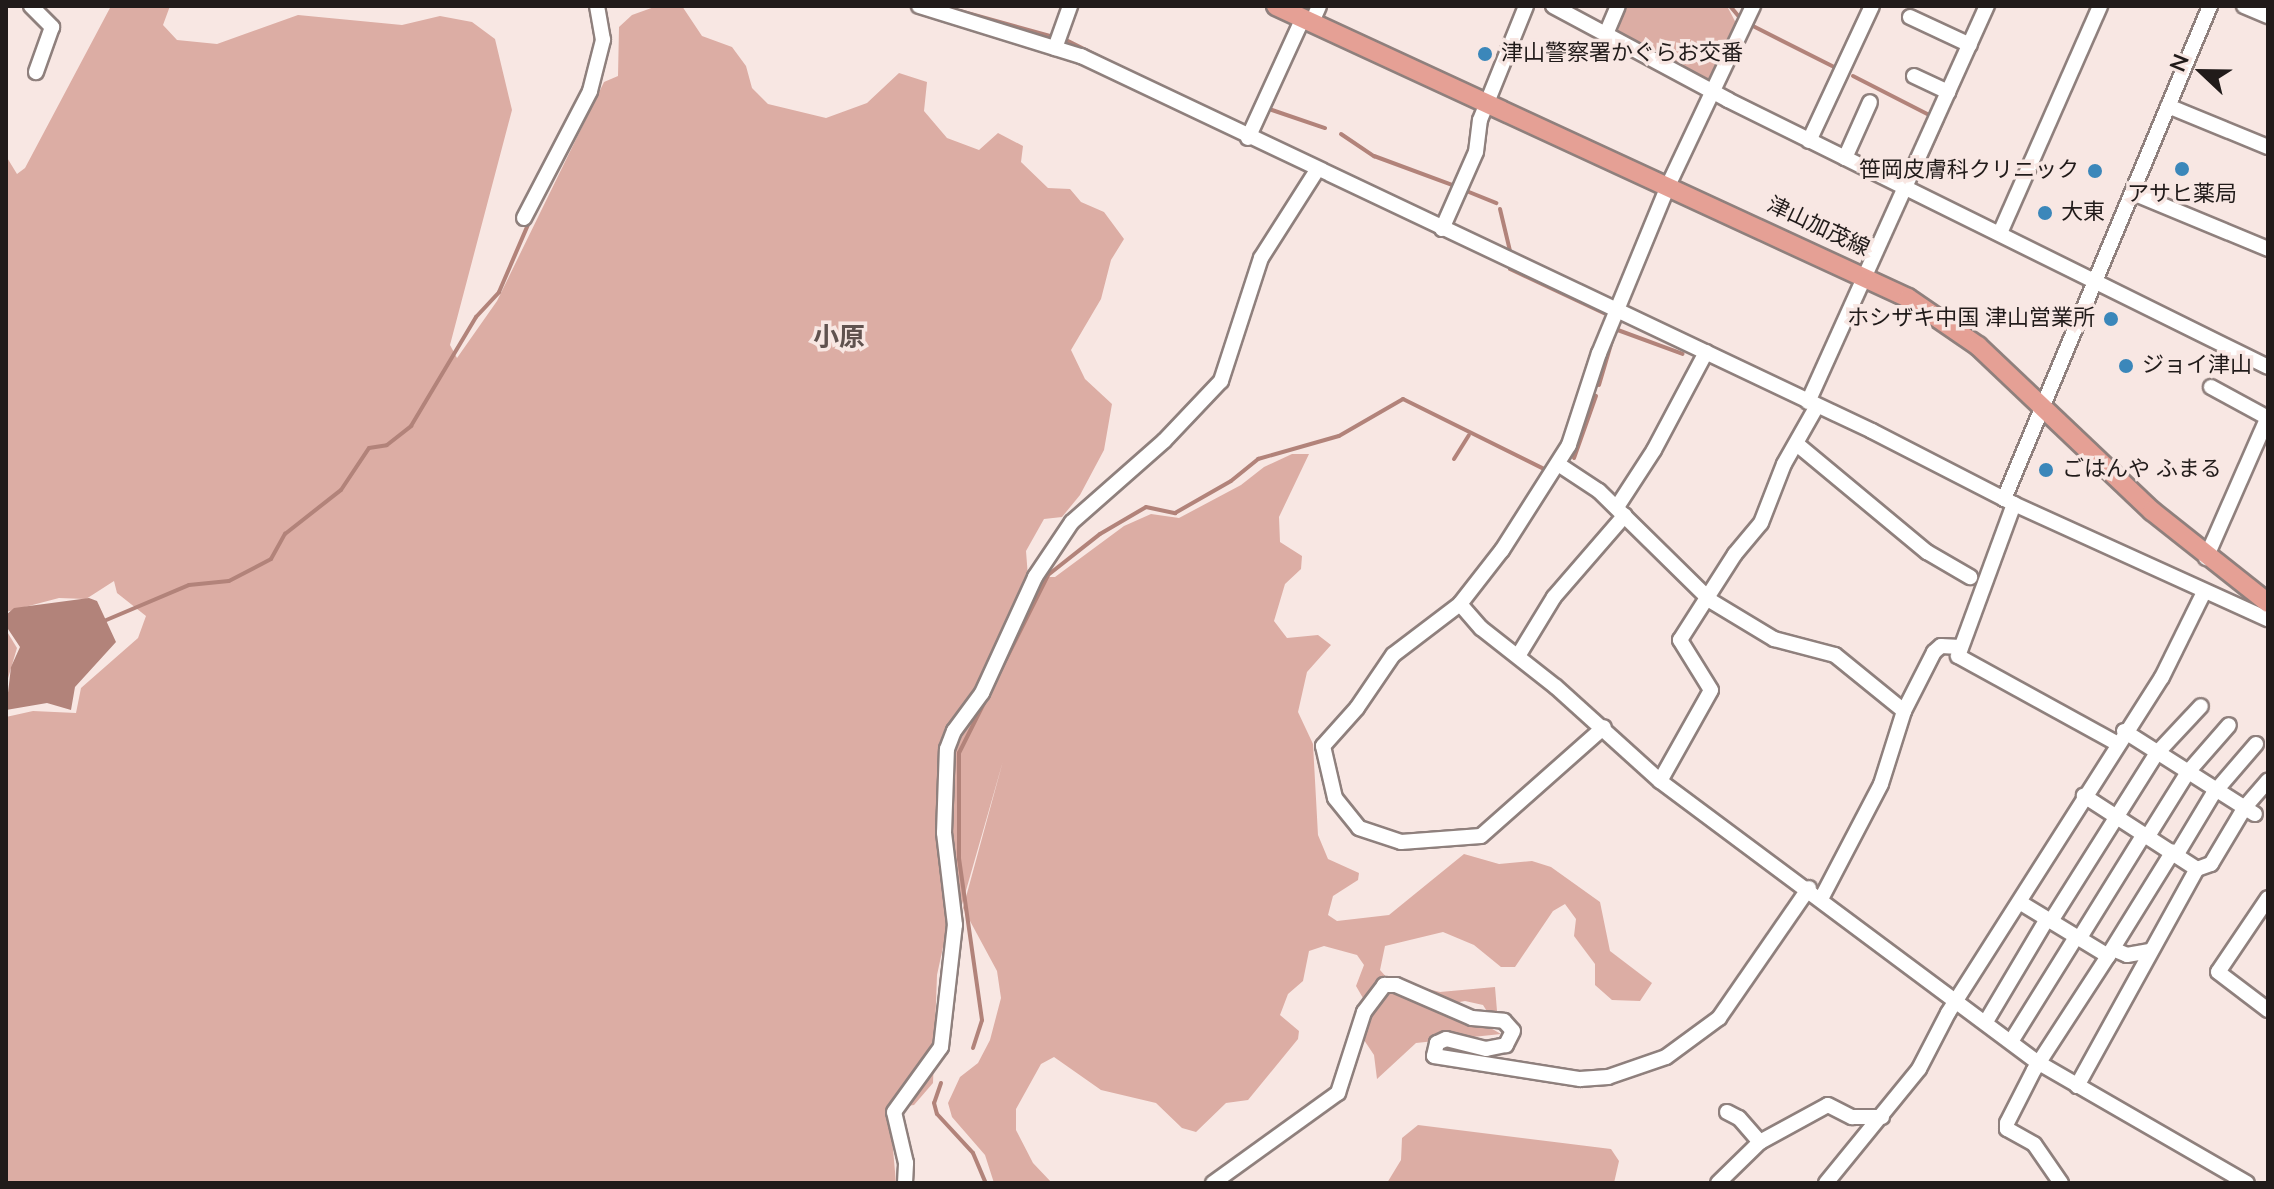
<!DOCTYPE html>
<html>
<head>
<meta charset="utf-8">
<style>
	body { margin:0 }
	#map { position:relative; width:2274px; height:1189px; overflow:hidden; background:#f8e7e3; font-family:"Nunito Sans","Noto Sans JP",sans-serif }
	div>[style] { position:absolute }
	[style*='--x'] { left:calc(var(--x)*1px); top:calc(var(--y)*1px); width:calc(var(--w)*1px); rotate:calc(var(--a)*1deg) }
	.green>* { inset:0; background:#dcada4 }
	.water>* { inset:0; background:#b2837a }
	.stream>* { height:4px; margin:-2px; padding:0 2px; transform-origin:2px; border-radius:2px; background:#b2837a }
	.roads { filter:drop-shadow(2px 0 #8f807d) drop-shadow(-2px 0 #8f807d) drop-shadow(0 2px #8f807d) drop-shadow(0 -2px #8f807d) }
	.minor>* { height:14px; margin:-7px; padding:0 7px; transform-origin:7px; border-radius:7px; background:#fff }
	.major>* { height:18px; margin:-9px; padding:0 9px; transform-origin:9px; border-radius:9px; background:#e5a095 }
	.dots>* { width:22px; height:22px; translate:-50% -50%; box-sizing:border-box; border:4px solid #f8e7e3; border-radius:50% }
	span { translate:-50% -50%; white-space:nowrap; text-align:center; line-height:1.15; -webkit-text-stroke:7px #f8e7e3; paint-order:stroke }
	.poi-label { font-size:22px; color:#211b1a }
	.left { translate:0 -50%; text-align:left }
	.right { translate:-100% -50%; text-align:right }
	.street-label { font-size:22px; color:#211b1a }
	.quarter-label { font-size:26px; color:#60524f; font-weight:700 }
	.frame { position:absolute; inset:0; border:8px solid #211b1a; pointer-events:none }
	.north { position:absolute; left:2162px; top:32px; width:80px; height:80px; -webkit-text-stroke:6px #f8e7e3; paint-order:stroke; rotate:292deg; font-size:22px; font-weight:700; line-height:32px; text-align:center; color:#211b1a }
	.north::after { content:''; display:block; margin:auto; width:28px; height:36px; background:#211b1a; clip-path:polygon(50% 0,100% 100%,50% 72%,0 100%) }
</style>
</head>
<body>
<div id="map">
	<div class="green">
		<i style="clip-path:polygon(111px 6px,170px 6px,163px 25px,177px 40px,217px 44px,298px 15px,402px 25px,440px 16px,472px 22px,495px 39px,512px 110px,450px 345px,457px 358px,497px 301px,604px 82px,618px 76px,619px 27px,632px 15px,657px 6px,682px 6px,702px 36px,732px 47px,746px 66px,752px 88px,768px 104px,826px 118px,867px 103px,899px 73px,927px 82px,924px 111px,947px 138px,979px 150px,998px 133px,1023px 146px,1021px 162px,1048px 188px,1070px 189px,1081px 202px,1104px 212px,1124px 239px,1111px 260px,1101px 299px,1071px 350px,1085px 379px,1112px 404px,1104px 450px,1080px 495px,1062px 517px,1044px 519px,1026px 551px,1028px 577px,1055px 577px,1124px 526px,1151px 514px,1179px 518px,1241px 485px,1264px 467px,1292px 454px,1309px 454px,1279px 517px,1280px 542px,1302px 556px,1301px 569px,1285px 584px,1274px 621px,1287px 638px,1318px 635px,1331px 645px,1307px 672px,1298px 712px,1313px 744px,1318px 835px,1328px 859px,1359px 873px,1358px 880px,1333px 896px,1328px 915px,1337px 921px,1389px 915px,1464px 854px,1499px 864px,1532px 861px,1551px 867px,1600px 902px,1610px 951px,1652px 983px,1640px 1001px,1612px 1000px,1595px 985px,1595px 964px,1574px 936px,1576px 919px,1565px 904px,1553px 911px,1515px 967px,1501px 967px,1474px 945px,1443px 932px,1385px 946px,1380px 970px,1388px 979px,1440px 992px,1495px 987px,1497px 1011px,1488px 1013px,1483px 1005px,1465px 1001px,1449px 1004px,1501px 1034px,1416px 1043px,1377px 1079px,1374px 1055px,1362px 1037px,1367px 1005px,1356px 986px,1364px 965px,1357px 955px,1324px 946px,1309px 951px,1303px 981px,1288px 994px,1280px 1015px,1299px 1031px,1298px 1039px,1248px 1100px,1226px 1103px,1196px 1132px,1182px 1128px,1156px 1103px,1101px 1090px,1054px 1057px,1041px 1064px,1016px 1109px,1016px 1130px,1033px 1163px,1052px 1183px,994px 1183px,985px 1155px,952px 1117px,948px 1103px,960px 1077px,978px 1063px,990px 1040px,1001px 998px,997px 971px,963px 908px,1003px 761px,961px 908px,951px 913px,945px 938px,937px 975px,933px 1083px,914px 1105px,893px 1108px,890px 1115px,896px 1183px,6px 1183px,6px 717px,33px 711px,76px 713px,81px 688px,138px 638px,146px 616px,117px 593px,114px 581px,86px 599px,59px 598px,6px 612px,6px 156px,17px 174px,25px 168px)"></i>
		<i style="clip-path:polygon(1624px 6px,1727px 6px,1737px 25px,1706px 83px,1617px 34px)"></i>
		<i style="clip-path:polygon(6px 630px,17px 648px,6px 685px)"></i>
		<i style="clip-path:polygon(1418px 1125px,1611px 1149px,1619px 1161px,1614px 1183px,1387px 1183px,1401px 1160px,1402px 1138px)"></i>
	</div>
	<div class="water">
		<i style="clip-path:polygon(89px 598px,97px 601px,116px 642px,75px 687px,71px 710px,47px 703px,6px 710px,11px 667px,20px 647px,6px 626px,6px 615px,14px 608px)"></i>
	</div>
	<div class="stream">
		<i style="--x:1730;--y:6;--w:17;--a:50"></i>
		<i style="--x:960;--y:11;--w:98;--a:15.5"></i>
		<i style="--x:1751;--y:25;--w:97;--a:26.8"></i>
		<i style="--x:1066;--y:40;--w:58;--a:26.6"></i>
		<i style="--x:1853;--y:76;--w:90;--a:27.1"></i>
		<i style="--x:1272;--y:110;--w:56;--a:18.8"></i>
		<i style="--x:1341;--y:134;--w:40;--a:34"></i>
		<i style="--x:1374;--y:156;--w:86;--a:20.3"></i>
		<i style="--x:1915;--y:183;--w:68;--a:-65.7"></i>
		<i style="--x:1464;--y:190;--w:35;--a:22"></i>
		<i style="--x:1500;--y:209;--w:43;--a:76.6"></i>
		<i style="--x:1510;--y:269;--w:104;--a:25.1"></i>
		<i style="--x:2103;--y:293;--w:141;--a:26"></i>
		<i style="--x:1615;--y:329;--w:72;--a:20.2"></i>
		<i style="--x:1599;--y:385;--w:53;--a:-73.6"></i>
		<i style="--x:1574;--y:458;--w:66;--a:-70.5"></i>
		<i style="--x:1454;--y:459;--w:28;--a:-58"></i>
		<i style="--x:104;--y:621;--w:92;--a:-23"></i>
		<i style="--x:189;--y:585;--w:40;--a:-5.7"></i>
		<i style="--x:229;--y:581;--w:47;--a:-27.6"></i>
		<i style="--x:271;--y:559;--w:29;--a:-61"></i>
		<i style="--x:285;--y:534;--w:71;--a:-38.2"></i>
		<i style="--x:341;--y:490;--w:50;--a:-56.3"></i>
		<i style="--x:369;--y:448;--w:18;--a:-9"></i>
		<i style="--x:387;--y:445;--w:31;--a:-38"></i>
		<i style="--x:411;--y:426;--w:127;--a:-59.2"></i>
		<i style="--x:476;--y:317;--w:34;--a:-47"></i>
		<i style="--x:499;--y:292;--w:78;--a:-66.7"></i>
		<i style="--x:973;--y:1048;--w:29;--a:-72"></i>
		<i style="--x:982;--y:1020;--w:163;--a:-98.1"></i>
		<i style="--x:959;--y:859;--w:106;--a:-90"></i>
		<i style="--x:959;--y:753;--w:199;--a:-63.4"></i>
		<i style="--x:1048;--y:575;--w:66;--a:-38.3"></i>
		<i style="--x:1100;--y:534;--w:53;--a:-30.4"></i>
		<i style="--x:1146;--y:507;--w:30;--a:12"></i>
		<i style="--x:1175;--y:513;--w:64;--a:-29.7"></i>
		<i style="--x:1231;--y:481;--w:35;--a:-39"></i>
		<i style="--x:1258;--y:459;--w:84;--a:-15.9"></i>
		<i style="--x:1339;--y:436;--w:74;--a:-30"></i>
		<i style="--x:1403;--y:399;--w:160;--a:26.4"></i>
		<i style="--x:941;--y:1083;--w:21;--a:109"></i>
		<i style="--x:934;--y:1103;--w:11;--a:75"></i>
		<i style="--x:937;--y:1114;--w:53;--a:47.3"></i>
		<i style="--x:973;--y:1153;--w:33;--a:67"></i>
	</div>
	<div class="roads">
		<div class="minor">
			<i style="--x:31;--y:6;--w:30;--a:45"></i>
			<i style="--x:52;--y:27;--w:48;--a:109.6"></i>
			<i style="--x:919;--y:6;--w:170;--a:17.2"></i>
			<i style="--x:1081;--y:56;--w:875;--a:25.36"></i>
			<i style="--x:1872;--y:431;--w:160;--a:27.2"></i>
			<i style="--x:2014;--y:504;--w:279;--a:24.4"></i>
			<i style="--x:1553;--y:6;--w:199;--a:28.2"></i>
			<i style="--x:1728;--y:100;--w:602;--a:26.31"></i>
			<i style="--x:1753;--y:6;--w:199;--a:115.3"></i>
			<i style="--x:1668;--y:186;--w:181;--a:112.4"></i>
			<i style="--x:1599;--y:353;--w:97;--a:108.1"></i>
			<i style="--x:1569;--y:445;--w:125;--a:122.5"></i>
			<i style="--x:1502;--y:550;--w:68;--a:127.9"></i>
			<i style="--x:1460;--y:604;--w:32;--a:49"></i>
			<i style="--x:1481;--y:628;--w:95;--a:38.2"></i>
			<i style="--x:1556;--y:687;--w:140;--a:42.1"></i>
			<i style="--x:1660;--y:781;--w:472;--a:36.7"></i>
			<i style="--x:2039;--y:1063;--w:240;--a:30"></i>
			<i style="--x:2244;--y:6;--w:26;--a:23"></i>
			<i style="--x:1910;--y:17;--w:66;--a:25"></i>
			<i style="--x:1312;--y:22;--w:17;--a:-66"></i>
			<i style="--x:1606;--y:34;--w:30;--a:-67"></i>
			<i style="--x:1055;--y:48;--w:45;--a:-70.3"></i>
			<i style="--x:1914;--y:76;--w:38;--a:25"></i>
			<i style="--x:2168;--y:106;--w:108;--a:22.3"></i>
			<i style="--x:1248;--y:138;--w:132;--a:-65.4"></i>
			<i style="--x:1809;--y:141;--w:149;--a:-65"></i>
			<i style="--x:1845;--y:158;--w:61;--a:-65.9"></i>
			<i style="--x:2133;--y:193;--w:146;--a:22.5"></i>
			<i style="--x:524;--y:218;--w:143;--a:-62.5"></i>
			<i style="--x:590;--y:91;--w:53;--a:-75.7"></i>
			<i style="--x:603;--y:40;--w:35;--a:-100"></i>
			<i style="--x:1442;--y:229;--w:84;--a:-66.2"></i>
			<i style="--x:1476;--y:152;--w:32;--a:-83"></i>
			<i style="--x:1480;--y:120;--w:123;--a:-68"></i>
			<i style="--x:2000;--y:233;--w:248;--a:-66.2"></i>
			<i style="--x:2211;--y:387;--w:65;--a:28.5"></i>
			<i style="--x:1808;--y:402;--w:435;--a:-65.7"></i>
			<i style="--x:1798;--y:445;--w:168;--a:39.7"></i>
			<i style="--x:1927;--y:552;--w:50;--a:30.2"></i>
			<i style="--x:1558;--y:464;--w:49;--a:33.4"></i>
			<i style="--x:1599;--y:491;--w:157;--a:44.5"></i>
			<i style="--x:1711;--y:601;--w:74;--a:31.1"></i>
			<i style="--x:1774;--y:639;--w:63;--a:14.7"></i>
			<i style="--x:1835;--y:655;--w:89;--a:39.1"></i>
			<i style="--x:1904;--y:711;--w:66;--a:-63"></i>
			<i style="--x:1934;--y:652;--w:9;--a:-41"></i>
			<i style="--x:1941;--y:646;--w:19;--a:3"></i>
			<i style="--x:2004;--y:499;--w:534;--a:-67.32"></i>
			<i style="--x:2014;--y:504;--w:162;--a:110.2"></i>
			<i style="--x:1958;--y:656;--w:180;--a:28.8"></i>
			<i style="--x:1617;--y:507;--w:68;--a:-57"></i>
			<i style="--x:1654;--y:450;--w:111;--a:-62"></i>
			<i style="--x:2206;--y:558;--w:154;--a:-66.3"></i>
			<i style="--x:1460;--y:604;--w:84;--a:142.7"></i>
			<i style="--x:1393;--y:655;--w:64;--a:124.2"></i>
			<i style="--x:1357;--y:708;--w:51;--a:131.8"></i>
			<i style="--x:1323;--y:746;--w:53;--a:77"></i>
			<i style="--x:1335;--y:798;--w:38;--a:51"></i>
			<i style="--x:1359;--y:828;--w:44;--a:18.4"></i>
			<i style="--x:1401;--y:842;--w:80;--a:-4.3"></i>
			<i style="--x:1481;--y:836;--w:164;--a:-41.5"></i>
			<i style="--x:1518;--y:656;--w:69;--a:-58.6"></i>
			<i style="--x:1554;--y:597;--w:108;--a:-49.1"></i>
			<i style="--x:2124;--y:731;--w:155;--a:32.4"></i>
			<i style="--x:1660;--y:781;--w:104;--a:-60.7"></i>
			<i style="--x:1711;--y:690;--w:59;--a:-121.8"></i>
			<i style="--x:1680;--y:640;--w:102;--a:-57.4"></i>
			<i style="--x:1735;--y:554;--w:40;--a:-50"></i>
			<i style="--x:1761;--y:523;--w:63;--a:-68.7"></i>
			<i style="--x:1784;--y:464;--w:67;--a:-60.4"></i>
			<i style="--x:2148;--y:836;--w:75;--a:-58"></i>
			<i style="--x:2188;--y:772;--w:62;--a:-48.9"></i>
			<i style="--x:2177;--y:854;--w:70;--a:-59"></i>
			<i style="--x:2213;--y:794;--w:66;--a:-49.3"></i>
			<i style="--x:2197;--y:869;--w:15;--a:-20"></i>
			<i style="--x:2211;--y:864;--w:66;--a:-59.2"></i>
			<i style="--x:2245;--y:807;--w:35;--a:-49"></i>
			<i style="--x:1822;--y:897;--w:127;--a:-62.4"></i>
			<i style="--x:1881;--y:784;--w:77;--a:-72.5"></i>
			<i style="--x:2268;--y:898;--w:89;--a:124"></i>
			<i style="--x:2218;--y:972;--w:63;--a:37.2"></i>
			<i style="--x:2021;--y:903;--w:102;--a:31.3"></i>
			<i style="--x:2108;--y:956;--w:123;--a:-58.2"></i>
			<i style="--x:2051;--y:921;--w:199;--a:-57.8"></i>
			<i style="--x:2157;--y:753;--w:64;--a:-46.9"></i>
			<i style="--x:2079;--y:939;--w:123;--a:-58.2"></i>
			<i style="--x:2113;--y:949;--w:15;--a:23"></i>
			<i style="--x:2127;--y:955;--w:23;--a:-10"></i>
			<i style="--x:1987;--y:1020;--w:117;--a:-59.3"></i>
			<i style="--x:2012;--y:1040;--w:121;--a:-58.1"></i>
			<i style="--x:2077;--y:1086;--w:248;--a:-61.1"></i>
			<i style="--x:2197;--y:869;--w:135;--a:-147.1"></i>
			<i style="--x:1727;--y:1112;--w:13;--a:27"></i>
			<i style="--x:1739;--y:1118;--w:32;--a:49"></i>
			<i style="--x:905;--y:1183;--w:20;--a:-87"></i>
			<i style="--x:906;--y:1163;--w:52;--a:-103.2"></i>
			<i style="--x:894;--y:1112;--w:80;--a:-54.1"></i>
			<i style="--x:941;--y:1047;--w:123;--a:-83.5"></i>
			<i style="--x:955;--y:925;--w:93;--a:-96.8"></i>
			<i style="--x:944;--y:833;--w:84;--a:-88"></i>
			<i style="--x:947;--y:749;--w:19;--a:-69"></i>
			<i style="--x:954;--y:731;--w:47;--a:-53.6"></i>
			<i style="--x:982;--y:693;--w:128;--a:-65.4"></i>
			<i style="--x:1035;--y:577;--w:66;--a:-56.1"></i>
			<i style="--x:1072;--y:522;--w:123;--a:-41.4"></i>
			<i style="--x:1164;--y:441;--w:83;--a:-46.5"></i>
			<i style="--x:1221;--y:381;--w:129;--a:-72"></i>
			<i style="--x:1261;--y:258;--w:104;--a:-57.5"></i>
			<i style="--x:1213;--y:1183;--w:154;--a:-35.8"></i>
			<i style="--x:1338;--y:1093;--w:85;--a:-72.2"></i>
			<i style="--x:1364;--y:1012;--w:34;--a:-53"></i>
			<i style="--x:1384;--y:985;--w:12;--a:0"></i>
			<i style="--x:1396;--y:985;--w:83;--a:23.5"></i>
			<i style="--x:1472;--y:1018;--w:32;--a:5"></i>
			<i style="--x:1504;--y:1021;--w:13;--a:48"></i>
			<i style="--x:1513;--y:1031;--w:16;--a:117"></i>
			<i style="--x:1506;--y:1045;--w:20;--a:169"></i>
			<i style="--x:1486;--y:1049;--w:41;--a:-166"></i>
			<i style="--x:1446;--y:1039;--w:10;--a:156"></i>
			<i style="--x:1437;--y:1043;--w:13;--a:103"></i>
			<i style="--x:1434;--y:1056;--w:148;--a:9"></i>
			<i style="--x:1580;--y:1079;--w:28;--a:-4"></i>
			<i style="--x:1608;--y:1077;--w:61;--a:-19"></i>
			<i style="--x:1666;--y:1057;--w:66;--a:-36.3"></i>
			<i style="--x:1719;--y:1018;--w:158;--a:-55.3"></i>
			<i style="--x:1718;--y:1183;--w:59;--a:-44.3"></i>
			<i style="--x:1760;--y:1142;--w:77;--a:-28.6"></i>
			<i style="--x:1828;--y:1105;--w:27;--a:27"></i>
			<i style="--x:1852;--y:1117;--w:30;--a:0"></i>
			<i style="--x:1826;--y:1183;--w:147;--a:-50.8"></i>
			<i style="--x:1919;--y:1069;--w:63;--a:-62.6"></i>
			<i style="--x:1948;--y:1013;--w:398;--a:-57.5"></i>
			<i style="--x:2162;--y:677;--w:95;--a:-63.7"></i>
			<i style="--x:2061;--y:1183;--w:47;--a:-124.7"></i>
			<i style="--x:2034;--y:1144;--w:31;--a:-151"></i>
			<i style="--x:2007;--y:1129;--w:6;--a:-90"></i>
			<i style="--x:2007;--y:1123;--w:59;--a:-63"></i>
			<i style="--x:2034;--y:1070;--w:136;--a:-57"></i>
		</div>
		<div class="major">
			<i style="--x:1276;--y:6;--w:696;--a:24.8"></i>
			<i style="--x:1908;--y:298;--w:85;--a:34.4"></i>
			<i style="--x:1978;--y:346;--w:240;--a:43.5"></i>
			<i style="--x:2152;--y:511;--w:148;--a:38.4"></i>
		</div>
	</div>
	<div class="dots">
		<i style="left:1485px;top:54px;background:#3b87ba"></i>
		<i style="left:2182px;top:169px;background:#3b87ba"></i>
		<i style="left:2095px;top:171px;background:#3b87ba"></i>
		<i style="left:2045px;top:213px;background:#3b87ba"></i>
		<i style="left:2111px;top:319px;background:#3b87ba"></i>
		<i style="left:2126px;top:366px;background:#3b87ba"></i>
		<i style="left:2046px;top:470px;background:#3b87ba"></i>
	</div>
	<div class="poi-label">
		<span class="left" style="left:1501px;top:54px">津山警察署かぐらお交番</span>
		<span class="right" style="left:2079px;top:171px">笹岡皮膚科クリニック</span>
		<span style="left:2182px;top:195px">アサヒ薬局</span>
		<span class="left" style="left:2061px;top:213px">大東</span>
		<span class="right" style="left:2095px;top:319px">ホシザキ中国 津山営業所</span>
		<span class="left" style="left:2142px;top:366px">ジョイ津山</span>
		<span class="left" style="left:2062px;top:470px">ごはんや ふまる</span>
	</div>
	<div class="street-label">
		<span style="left:1818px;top:227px;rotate:25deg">津山加茂線</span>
	</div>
	<div class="quarter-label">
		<span style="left:839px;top:338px">小原</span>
	</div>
	<div class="frame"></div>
	<div class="north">N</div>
</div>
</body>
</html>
